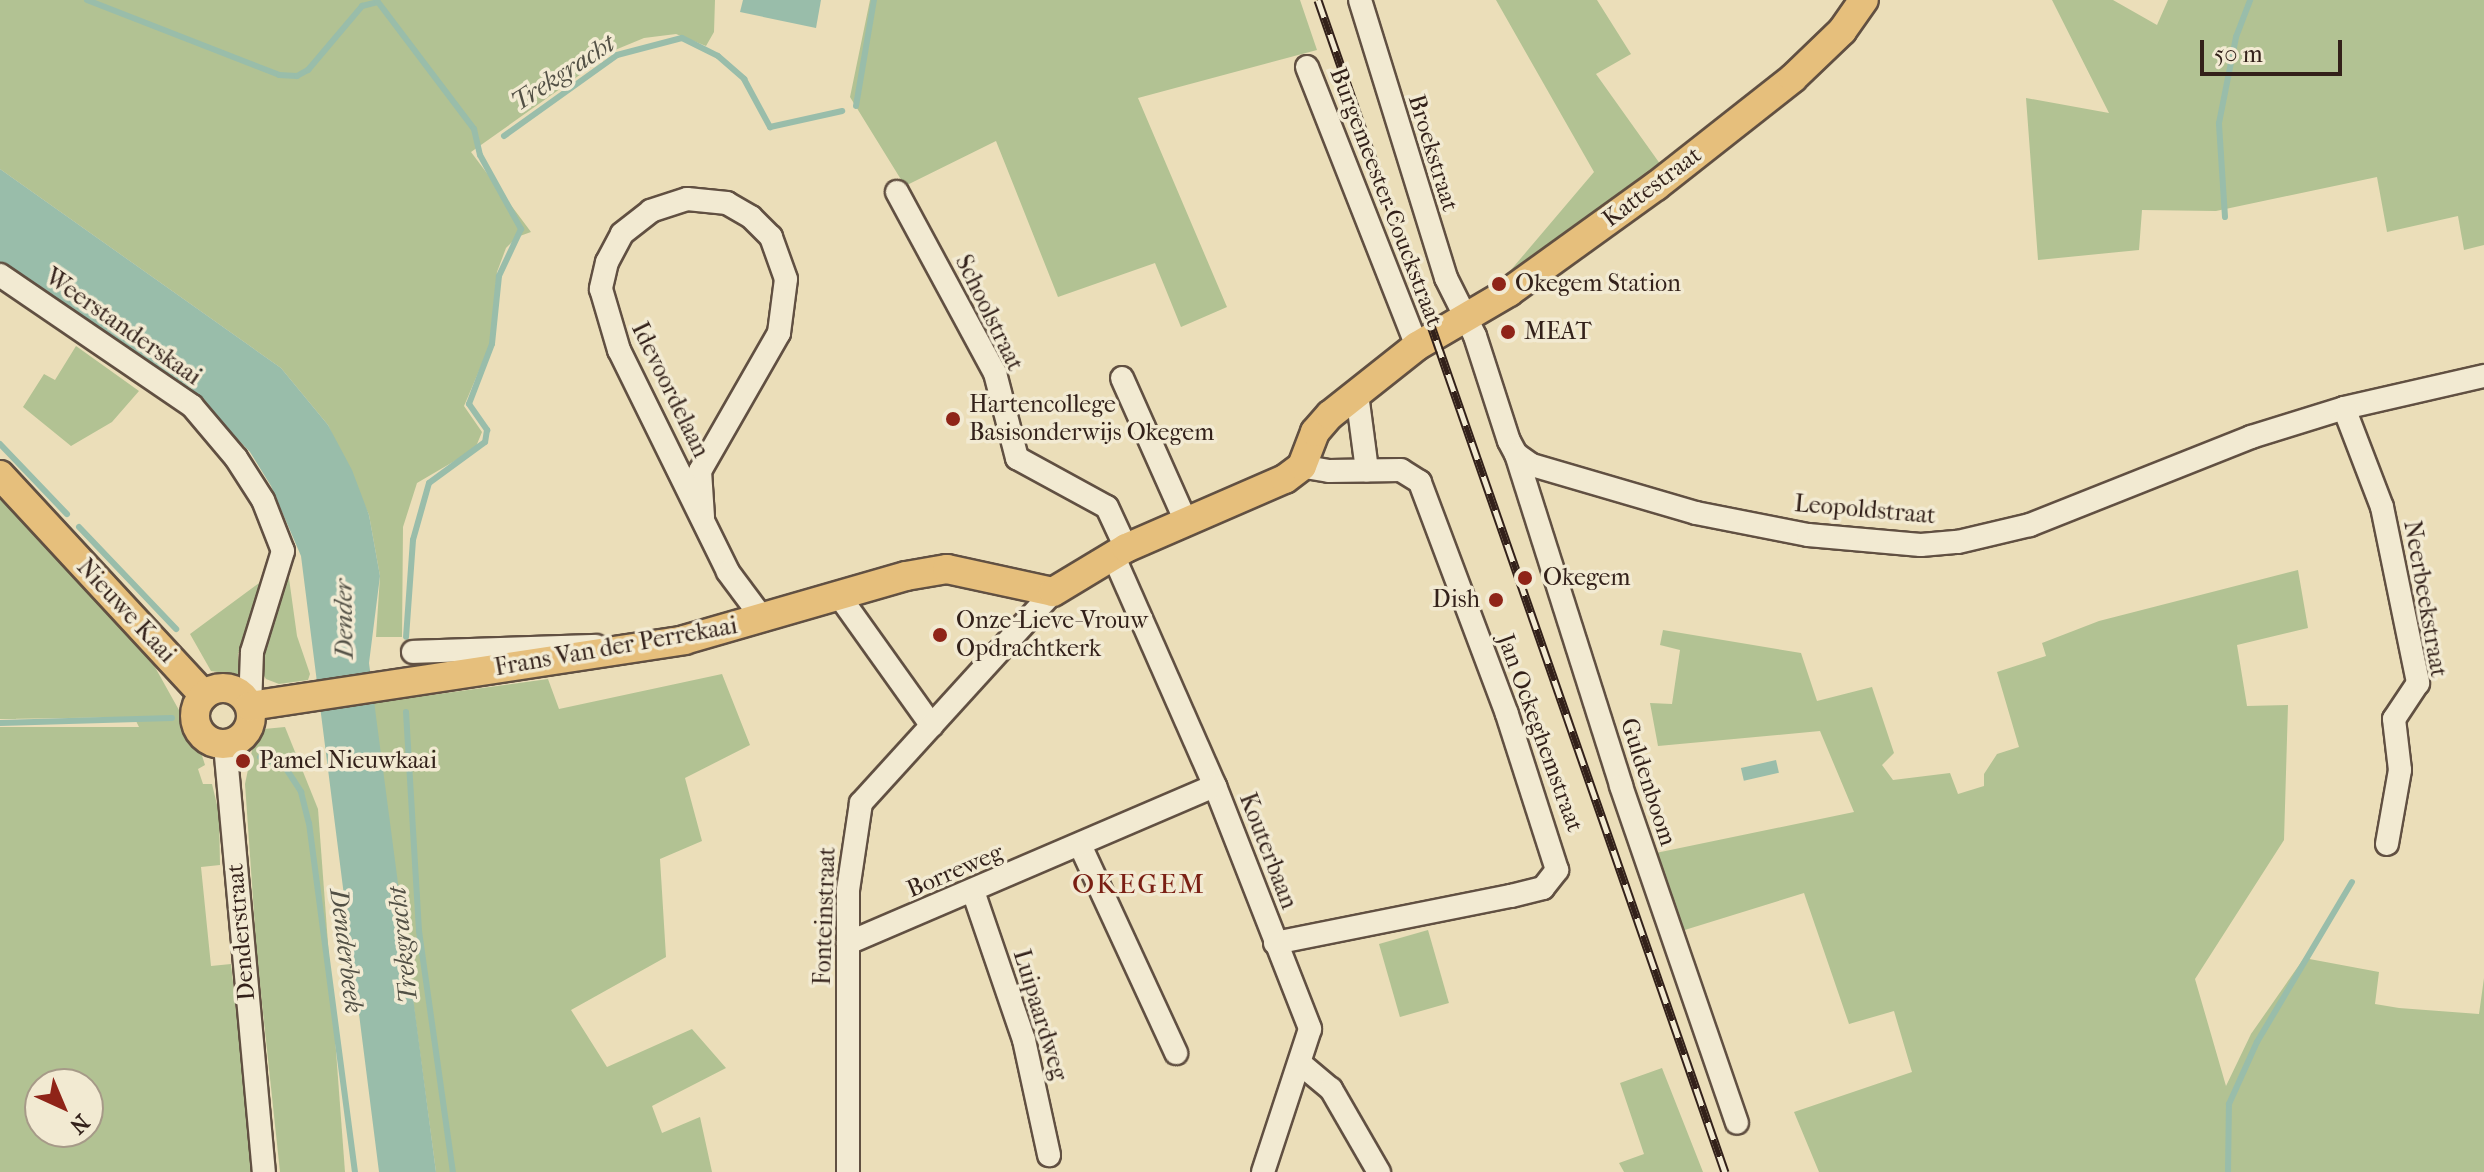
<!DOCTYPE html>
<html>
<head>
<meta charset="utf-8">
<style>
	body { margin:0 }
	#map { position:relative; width:2484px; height:1172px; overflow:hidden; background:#ebdeb9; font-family:"IM FELL French Canon",serif }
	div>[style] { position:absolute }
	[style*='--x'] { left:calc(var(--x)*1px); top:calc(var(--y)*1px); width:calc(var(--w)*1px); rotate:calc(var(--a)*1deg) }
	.green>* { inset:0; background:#b2c293; transform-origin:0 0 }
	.water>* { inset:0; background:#99bdaa; transform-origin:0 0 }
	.stream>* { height:6px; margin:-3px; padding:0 3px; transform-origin:3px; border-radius:3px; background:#99bdaa }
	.roads { filter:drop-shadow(2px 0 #615042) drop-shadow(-2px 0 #615042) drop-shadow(0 2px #615042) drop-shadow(0 -2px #615042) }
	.minor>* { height:22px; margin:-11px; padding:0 11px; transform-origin:11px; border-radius:11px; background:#f2ead2 }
	.major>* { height:28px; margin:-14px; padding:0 14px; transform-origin:14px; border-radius:14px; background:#e6bf7c }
	.major>.ring { margin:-14px; padding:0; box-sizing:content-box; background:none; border:28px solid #e6bf7c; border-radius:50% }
	.rail>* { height:9px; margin-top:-4.5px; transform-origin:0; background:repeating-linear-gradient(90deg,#f2ead2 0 18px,#33211a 0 36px); box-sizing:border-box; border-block:2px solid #33211a }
	.dots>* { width:22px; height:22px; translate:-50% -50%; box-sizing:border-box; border:4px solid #f2ead2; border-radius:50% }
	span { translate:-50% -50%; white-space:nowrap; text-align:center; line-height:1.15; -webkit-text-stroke:7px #f2ead2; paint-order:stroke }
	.street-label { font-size:24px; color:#33211a }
	.poi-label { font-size:24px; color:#33211a }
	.left { translate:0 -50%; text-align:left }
	.right { translate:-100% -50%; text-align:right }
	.water-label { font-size:26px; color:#525045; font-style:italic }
	.quarter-label { font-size:28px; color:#7a1f14; letter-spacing:2px }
	.north { position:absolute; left:24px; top:1068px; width:80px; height:80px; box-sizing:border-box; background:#f2ead2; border:2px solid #a69a88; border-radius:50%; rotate:136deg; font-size:22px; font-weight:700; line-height:32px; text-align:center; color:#33211a }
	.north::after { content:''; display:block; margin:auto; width:28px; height:36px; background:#8f2418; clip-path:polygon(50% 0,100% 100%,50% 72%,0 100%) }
	.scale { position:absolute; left:2200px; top:40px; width:142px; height:36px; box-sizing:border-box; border:4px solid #33211a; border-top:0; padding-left:10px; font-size:24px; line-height:28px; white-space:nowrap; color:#33211a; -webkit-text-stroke:6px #f2ead2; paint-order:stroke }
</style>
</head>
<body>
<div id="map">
	<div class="green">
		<i style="clip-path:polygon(0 0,715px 0,714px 32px,706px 46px,676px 34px,644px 38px,615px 50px,471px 152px,531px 232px,517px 237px,506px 248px,497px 272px,490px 345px,464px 406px,482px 432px,475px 449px,417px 483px,403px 527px,402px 637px,376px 637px,380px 576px,369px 515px,328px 425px,281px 368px,0 169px)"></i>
		<i style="clip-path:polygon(870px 0,1300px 0,1317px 50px,1138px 98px,1227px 307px,1181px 327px,1155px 263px,1058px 297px,996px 141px,905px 186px,850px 97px)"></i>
		<i style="clip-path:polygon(1496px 0,1597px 0,1631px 54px,1596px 74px,1663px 168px,1499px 284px,1594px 172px)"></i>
		<i style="clip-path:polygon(2052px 0,2113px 0,2157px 25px,2168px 0,2484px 0,2484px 245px,2464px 250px,2458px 216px,2387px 232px,2377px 177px,2216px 211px,2142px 210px,2139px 250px,2038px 260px,2026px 98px,2109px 113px)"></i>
		<i style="clip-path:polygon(76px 346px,139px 391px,112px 422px,71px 446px,23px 407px,44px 374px,55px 380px)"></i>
		<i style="clip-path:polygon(evenodd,0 494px,146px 651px,199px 746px,205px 765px,198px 769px,203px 784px,212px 784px,219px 813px,220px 865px,201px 867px,211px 966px,231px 964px,254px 1172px,0 1172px,0 727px,139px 727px,134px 717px,0 719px,0 494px,40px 1084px,88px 1084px,88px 1132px,40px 1132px,40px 1084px)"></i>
		<i style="clip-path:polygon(287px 564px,297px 636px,310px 674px,308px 680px,279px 684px,266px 679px,259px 668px)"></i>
		<i style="clip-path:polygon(2298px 570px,2308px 628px,2237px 645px,2247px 706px,2288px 705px,2284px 840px,2195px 979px,2226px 1086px,2251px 1034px,2304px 958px,2379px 972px,2375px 1004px,2399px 1008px,2479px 1014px,2484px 978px,2484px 1172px,1819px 1172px,1794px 1112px,1912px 1072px,1894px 1011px,1849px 1024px,1804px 893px,1675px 933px,1651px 854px,1854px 812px,1820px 731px,1658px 746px,1650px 703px,1672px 704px,1680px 650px,1660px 645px,1663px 630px,1801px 653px,1817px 701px,1872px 687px,1894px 753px,1882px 765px,1893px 780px,1950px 773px,1958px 794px,1984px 786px,1984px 774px,1997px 754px,2019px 747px,1997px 672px,2046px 656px,2042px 643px,2099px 621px)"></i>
		<i style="clip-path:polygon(266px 578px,238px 654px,239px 675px,211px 671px,190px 634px)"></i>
		<i style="clip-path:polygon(722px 674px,750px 745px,685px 778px,702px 841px,660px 859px,666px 957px,571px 1010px,607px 1067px,692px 1029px,726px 1068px,652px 1106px,662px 1133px,700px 1117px,712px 1172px,436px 1172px,373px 703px,548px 679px,559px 709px)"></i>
		<i style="clip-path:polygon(285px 727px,318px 809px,345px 1172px,280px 1172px,257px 956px,245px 784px,254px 741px,264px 729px)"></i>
		<i style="left:1428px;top:930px;width:76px;height:51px;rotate:74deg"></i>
		<i style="clip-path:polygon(1662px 1068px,1703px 1172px,1624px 1172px,1619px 1163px,1644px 1154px,1620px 1083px)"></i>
	</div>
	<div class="water">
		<i style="clip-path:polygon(743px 0,821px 0,816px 28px,740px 12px)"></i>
		<i style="clip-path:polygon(0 169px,281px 368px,328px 425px,352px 470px,369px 515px,380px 576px,369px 663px,436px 1172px,379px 1172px,301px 556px,271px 486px,250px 452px,203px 403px,0 263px)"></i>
		<i style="left:1776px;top:760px;width:13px;height:36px;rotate:77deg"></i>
	</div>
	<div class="stream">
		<i style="--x:87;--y:0;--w:206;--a:21.3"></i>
		<i style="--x:279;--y:75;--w:18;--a:3"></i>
		<i style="--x:297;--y:76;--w:13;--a:-29"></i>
		<i style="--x:308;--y:70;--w:84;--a:-49.8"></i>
		<i style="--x:362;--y:6;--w:16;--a:-14"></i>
		<i style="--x:378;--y:2;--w:159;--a:52.9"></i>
		<i style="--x:474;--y:129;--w:27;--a:77"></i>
		<i style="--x:480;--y:155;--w:85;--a:61"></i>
		<i style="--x:521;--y:229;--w:52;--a:115.1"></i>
		<i style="--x:499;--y:276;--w:68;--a:95.9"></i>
		<i style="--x:492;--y:344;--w:64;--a:111"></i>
		<i style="--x:469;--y:404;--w:32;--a:55"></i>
		<i style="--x:487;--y:430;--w:12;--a:99"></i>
		<i style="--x:485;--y:442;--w:69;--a:143.8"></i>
		<i style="--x:429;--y:483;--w:59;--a:105.7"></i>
		<i style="--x:413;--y:540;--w:97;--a:94.1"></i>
		<i style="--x:856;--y:106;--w:108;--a:-80.4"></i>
		<i style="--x:504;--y:136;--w:139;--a:-35.6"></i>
		<i style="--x:617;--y:55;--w:67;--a:-14.7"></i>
		<i style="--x:682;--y:38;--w:40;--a:26.6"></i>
		<i style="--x:718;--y:56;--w:35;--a:41"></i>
		<i style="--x:744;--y:79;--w:55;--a:61.6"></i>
		<i style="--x:770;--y:127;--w:74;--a:-12.5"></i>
		<i style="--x:2225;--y:217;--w:94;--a:-93.7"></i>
		<i style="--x:2219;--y:123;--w:88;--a:-78.8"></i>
		<i style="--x:2236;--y:37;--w:40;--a:-69"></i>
		<i style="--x:0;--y:444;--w:97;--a:46.3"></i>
		<i style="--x:79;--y:527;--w:141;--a:46.4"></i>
		<i style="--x:406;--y:712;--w:219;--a:86.6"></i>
		<i style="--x:419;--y:931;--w:243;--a:82"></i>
		<i style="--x:0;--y:723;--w:172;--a:-1.7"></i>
		<i style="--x:260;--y:757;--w:27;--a:22"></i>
		<i style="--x:285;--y:767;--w:30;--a:57"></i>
		<i style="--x:301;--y:792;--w:32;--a:76"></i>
		<i style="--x:309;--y:823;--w:352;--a:82.5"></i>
		<i style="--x:2228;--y:1172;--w:68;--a:-89.2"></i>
		<i style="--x:2229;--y:1104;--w:68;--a:-65.7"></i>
		<i style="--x:2257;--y:1042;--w:186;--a:-59.3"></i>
	</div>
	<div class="roads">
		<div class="minor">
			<i style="--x:1360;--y:0;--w:291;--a:72.8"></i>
			<i style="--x:1446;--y:278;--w:65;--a:63.4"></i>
			<i style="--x:1475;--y:336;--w:110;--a:72.1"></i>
			<i style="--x:1509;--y:441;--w:15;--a:62"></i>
			<i style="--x:1516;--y:454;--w:19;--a:35"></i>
			<i style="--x:1532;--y:465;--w:171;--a:16.3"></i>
			<i style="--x:1696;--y:513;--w:114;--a:11.1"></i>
			<i style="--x:1808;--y:535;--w:113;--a:5.1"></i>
			<i style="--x:1921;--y:545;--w:37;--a:-5"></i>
			<i style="--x:1958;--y:542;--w:74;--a:-13.3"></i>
			<i style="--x:2030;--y:525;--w:238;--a:-21.7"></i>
			<i style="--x:2251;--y:437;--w:97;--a:-17.3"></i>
			<i style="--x:2344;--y:408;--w:144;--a:-12.9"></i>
			<i style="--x:1307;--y:67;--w:300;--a:68.5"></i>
			<i style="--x:897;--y:192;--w:206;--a:61.6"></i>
			<i style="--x:995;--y:373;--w:88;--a:75.5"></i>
			<i style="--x:1017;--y:458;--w:102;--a:28.6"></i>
			<i style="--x:1107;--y:507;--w:45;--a:65.1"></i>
			<i style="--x:0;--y:275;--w:232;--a:34.3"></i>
			<i style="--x:192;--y:406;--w:68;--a:49.8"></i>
			<i style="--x:236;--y:458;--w:50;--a:57.3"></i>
			<i style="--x:263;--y:500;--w:55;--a:68.6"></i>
			<i style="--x:283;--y:551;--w:106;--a:107.1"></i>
			<i style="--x:252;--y:652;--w:54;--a:92.1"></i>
			<i style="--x:1122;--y:378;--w:158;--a:66"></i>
			<i style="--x:1357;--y:394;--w:77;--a:82.5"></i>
			<i style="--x:2344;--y:408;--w:106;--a:69"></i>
			<i style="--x:2382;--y:507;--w:180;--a:78.4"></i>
			<i style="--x:2418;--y:683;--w:43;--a:123.7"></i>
			<i style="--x:2394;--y:719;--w:51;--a:83.3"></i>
			<i style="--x:2400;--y:770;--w:75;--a:100"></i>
			<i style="--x:1516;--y:454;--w:348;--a:72.4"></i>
			<i style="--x:1621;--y:786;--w:356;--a:71"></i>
			<i style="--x:703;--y:517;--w:46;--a:-93.7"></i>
			<i style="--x:700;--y:471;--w:159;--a:-60.2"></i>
			<i style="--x:779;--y:333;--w:54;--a:-82.6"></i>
			<i style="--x:786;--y:279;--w:45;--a:-109.7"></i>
			<i style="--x:771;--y:237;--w:28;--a:-135"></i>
			<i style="--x:751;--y:217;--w:28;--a:-150"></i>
			<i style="--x:727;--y:203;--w:40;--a:-174.3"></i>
			<i style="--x:687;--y:199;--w:38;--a:162"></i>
			<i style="--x:651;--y:211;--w:37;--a:142"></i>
			<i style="--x:622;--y:234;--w:32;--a:118"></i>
			<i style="--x:607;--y:262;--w:28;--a:103"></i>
			<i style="--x:601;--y:289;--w:64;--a:73.6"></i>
			<i style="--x:619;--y:350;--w:247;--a:63.8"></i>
			<i style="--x:728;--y:572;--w:59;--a:53.3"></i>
			<i style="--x:1113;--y:555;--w:253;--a:66.2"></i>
			<i style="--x:1215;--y:786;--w:261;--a:68.6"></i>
			<i style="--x:1310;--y:1029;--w:151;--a:108.2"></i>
			<i style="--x:840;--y:597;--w:158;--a:54.5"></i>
			<i style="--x:413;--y:652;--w:183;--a:-1.9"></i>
			<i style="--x:225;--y:745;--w:429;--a:84.8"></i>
			<i style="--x:1081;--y:847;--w:227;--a:65.2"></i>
			<i style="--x:973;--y:891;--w:157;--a:71.1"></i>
			<i style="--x:1024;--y:1040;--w:118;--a:77.7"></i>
			<i style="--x:848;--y:943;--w:399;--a:-23.2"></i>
			<i style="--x:1275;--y:943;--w:241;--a:-11.3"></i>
			<i style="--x:1511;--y:896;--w:33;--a:-14"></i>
			<i style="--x:1543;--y:888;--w:23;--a:-52"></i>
			<i style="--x:1557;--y:870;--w:164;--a:-107.8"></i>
			<i style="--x:1507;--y:714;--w:248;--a:-110.6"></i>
			<i style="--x:1420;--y:482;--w:22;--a:-148"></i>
			<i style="--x:1401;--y:470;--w:72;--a:179.2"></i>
			<i style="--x:1329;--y:471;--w:27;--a:-170"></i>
			<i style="--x:1302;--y:1065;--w:38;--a:40"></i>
			<i style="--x:1331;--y:1089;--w:96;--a:60"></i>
			<i style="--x:848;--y:1172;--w:282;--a:-90"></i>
			<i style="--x:848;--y:890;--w:88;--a:-81.5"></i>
			<i style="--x:861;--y:803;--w:285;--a:-47.7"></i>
		</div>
		<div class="major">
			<i style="--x:0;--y:475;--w:300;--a:47.2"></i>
			<i class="ring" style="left:195px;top:688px;width:28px;height:28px"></i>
			<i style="--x:250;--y:706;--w:439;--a:-8.6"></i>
			<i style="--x:684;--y:640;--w:231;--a:-16.1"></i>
			<i style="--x:906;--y:576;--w:42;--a:-9.7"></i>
			<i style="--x:947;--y:569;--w:108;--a:12.2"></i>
			<i style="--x:1053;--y:592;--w:85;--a:-31.1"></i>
			<i style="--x:1126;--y:548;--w:173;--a:-23.5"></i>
			<i style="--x:1285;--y:479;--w:21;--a:-37"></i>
			<i style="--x:1302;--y:466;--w:36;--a:-69"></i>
			<i style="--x:1315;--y:432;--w:23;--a:-49"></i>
			<i style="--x:1330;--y:415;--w:111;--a:-38.4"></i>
			<i style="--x:1417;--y:346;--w:107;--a:-30.4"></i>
			<i style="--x:1509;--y:292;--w:181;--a:-35.8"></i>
			<i style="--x:1656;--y:186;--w:174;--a:-38.2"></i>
			<i style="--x:1793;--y:78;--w:68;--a:-43.8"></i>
			<i style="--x:1842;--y:31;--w:38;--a:-55"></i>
		</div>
	</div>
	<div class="rail">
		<i style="--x:1318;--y:0;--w:1241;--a:70.85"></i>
	</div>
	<div class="dots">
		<i style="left:1499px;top:284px;background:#8f2418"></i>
		<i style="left:1508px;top:332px;background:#8f2418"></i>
		<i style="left:953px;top:419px;background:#8f2418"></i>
		<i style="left:1525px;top:578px;background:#8f2418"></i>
		<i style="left:1496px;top:600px;background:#8f2418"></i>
		<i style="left:940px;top:635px;background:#8f2418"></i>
		<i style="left:243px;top:761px;background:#8f2418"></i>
	</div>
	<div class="street-label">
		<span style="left:1433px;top:153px;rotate:73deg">Broekstraat</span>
		<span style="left:1652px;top:187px;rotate:-37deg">Kattestraat</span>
		<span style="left:1386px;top:197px;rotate:69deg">Burgemeester Couckstraat</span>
		<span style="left:989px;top:313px;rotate:64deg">Schoolstraat</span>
		<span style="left:123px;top:327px;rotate:35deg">Weerstanderskaai</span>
		<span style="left:670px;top:390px;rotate:64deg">Idevoordelaan</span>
		<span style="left:1865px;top:510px;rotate:5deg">Leopoldstraat</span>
		<span style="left:2425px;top:599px;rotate:80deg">Neerbeekstraat</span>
		<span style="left:126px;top:611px;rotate:47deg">Nieuwe Kaai</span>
		<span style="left:616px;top:647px;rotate:-10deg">Frans Van der Perrekaai</span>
		<span style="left:1540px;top:733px;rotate:70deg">Jan Ockeghemstraat</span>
		<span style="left:1648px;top:782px;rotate:72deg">Guldenboom</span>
		<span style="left:1268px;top:851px;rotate:69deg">Kouterbaan</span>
		<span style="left:955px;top:871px;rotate:-23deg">Borreweg</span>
		<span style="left:825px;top:916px;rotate:-88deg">Fonteinstraat</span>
		<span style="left:241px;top:932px;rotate:-95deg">Denderstraat</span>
		<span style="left:1040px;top:1015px;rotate:73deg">Luipaardweg</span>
	</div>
	<div class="poi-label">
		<span class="left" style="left:1515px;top:284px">Okegem Station</span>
		<span class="left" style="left:1524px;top:332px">MEAT</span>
		<span class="left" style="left:969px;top:419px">Hartencollege<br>Basisonderwijs Okegem</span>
		<span class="left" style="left:1543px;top:578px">Okegem</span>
		<span class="right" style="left:1480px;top:600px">Dish</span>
		<span class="left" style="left:956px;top:635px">Onze-Lieve-Vrouw<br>Opdrachtkerk</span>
		<span class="left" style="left:259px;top:761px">Pamel Nieuwkaai</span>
	</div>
	<div class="water-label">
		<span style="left:563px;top:73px;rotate:-33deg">Trekgracht</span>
		<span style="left:344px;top:619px;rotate:-91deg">Dender</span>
		<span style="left:403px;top:945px;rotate:-96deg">Trekgracht</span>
		<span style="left:346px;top:951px;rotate:83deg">Denderbeek</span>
	</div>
	<div class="quarter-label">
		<span style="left:1139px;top:884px">OKEGEM</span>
	</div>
	<div class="north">N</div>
	<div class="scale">50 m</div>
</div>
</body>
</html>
